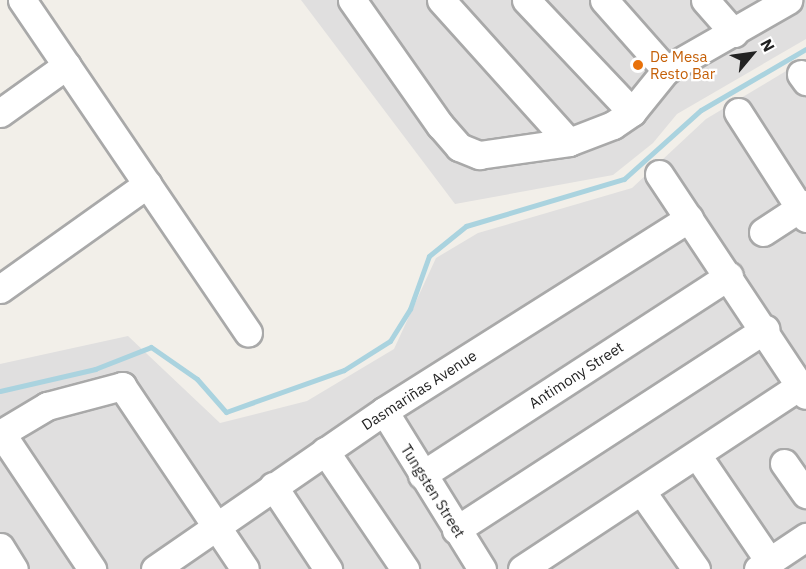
<!DOCTYPE html>
<html>
<head>
<meta charset="utf-8">
<style>
	body { margin:0 }
	#map { position:relative; width:806px; height:569px; overflow:hidden; background:#f2efe9; font-family:"IBM Plex Sans",sans-serif }
	div>[style] { position:absolute }
	[style*='--x'] { left:calc(var(--x)*1px); top:calc(var(--y)*1px); width:calc(var(--w)*1px); rotate:calc(var(--a)*1deg) }
	.residential>* { inset:0; background:#e0dfdf }
	.stream>* { height:5px; margin:-2.5px; padding:0 2.5px; transform-origin:2.5px; border-radius:2.5px; background:#aad3df }
	.roads { filter:drop-shadow(2px 0 #a9a9a9) drop-shadow(-2px 0 #a9a9a9) drop-shadow(0 2px #a9a9a9) drop-shadow(0 -2px #a9a9a9) }
	.minor>* { height:27px; margin:-13.5px; padding:0 13.5px; transform-origin:13.5px; border-radius:13.5px; background:#fff }
	.dots>* { width:16px; height:16px; translate:-50% -50%; box-sizing:border-box; border:3px solid #fff; border-radius:50% }
	span { translate:-50% -50%; white-space:nowrap; text-align:center; line-height:1.15; -webkit-text-stroke:4.5px #fff; paint-order:stroke }
	.food-label { font-size:15px; color:#c56008 }
	.left { translate:0 -50%; text-align:left }
	.street-label { font-size:15px; color:#222 }
	.north { position:absolute; left:722px; top:24px; width:60px; height:60px; -webkit-text-stroke:4px #fff; paint-order:stroke; rotate:61deg; font-size:16px; font-weight:700; line-height:24px; text-align:center; color:#222 }
	.north::after { content:''; display:block; margin:auto; width:21px; height:27px; background:#222; clip-path:polygon(50% 0,100% 100%,50% 72%,0 100%) }
</style>
</head>
<body>
<div id="map">
	<div class="residential">
		<i style="clip-path:polygon(301px 0,806px 0,806px 39px,677px 114px,653px 143px,613px 175px,455px 204px)"></i>
		<i style="clip-path:polygon(806px 59px,806px 569px,0 569px,0 364px,128px 336px,220px 423px,307px 401px,394px 349px,436px 258px,478px 233px,632px 188px,706px 119px)"></i>
	</div>
	<div class="stream">
		<i style="--x:0;--y:391;--w:98;--a:-13"></i>
		<i style="--x:95;--y:369;--w:60;--a:-21.4"></i>
		<i style="--x:151;--y:347;--w:56;--a:34.8"></i>
		<i style="--x:197;--y:379;--w:44;--a:48.7"></i>
		<i style="--x:226;--y:412;--w:125;--a:-19.6"></i>
		<i style="--x:344;--y:370;--w:54;--a:-32.2"></i>
		<i style="--x:390;--y:341;--w:38;--a:-58"></i>
		<i style="--x:410;--y:309;--w:56;--a:-70.3"></i>
		<i style="--x:429;--y:256;--w:48;--a:-39"></i>
		<i style="--x:466;--y:226;--w:165;--a:-16.6"></i>
		<i style="--x:624;--y:179;--w:103;--a:-41.9"></i>
		<i style="--x:701;--y:110;--w:121;--a:-30.2"></i>
	</div>
	<div class="roads">
		<div class="minor">
			<i style="--x:22;--y:0;--w:402;--a:55.8"></i>
			<i style="--x:352;--y:0;--w:153;--a:54.9"></i>
			<i style="--x:440;--y:125;--w:29;--a:49"></i>
			<i style="--x:459;--y:147;--w:22;--a:22"></i>
			<i style="--x:479;--y:155;--w:91;--a:-8.2"></i>
			<i style="--x:569;--y:142;--w:47;--a:-21.1"></i>
			<i style="--x:613;--y:125;--w:23;--a:-34"></i>
			<i style="--x:632;--y:112;--w:54;--a:-51"></i>
			<i style="--x:666;--y:70;--w:141;--a:-29.8"></i>
			<i style="--x:441;--y:0;--w:191;--a:48"></i>
			<i style="--x:526;--y:0;--w:154;--a:46.6"></i>
			<i style="--x:604;--y:0;--w:94;--a:48.5"></i>
			<i style="--x:705;--y:0;--w:44;--a:48.7"></i>
			<i style="--x:801;--y:74;--w:9;--a:54"></i>
			<i style="--x:738;--y:112;--w:126;--a:57.3"></i>
			<i style="--x:0;--y:113;--w:82;--a:-35.6"></i>
			<i style="--x:659;--y:174;--w:265;--a:56.4"></i>
			<i style="--x:763;--y:232;--w:51;--a:-33.1"></i>
			<i style="--x:0;--y:289;--w:181;--a:-35.5"></i>
			<i style="--x:384;--y:411;--w:186;--a:58.2"></i>
			<i style="--x:1;--y:433;--w:164;--a:56.2"></i>
			<i style="--x:0;--y:434;--w:55;--a:-30.8"></i>
			<i style="--x:47;--y:406;--w:78;--a:-14.9"></i>
			<i style="--x:122;--y:386;--w:220;--a:56.1"></i>
			<i style="--x:325;--y:451;--w:143;--a:55.9"></i>
			<i style="--x:697;--y:455;--w:128;--a:55.8"></i>
			<i style="--x:784;--y:463;--w:38;--a:55"></i>
			<i style="--x:422;--y:475;--w:366;--a:-33"></i>
			<i style="--x:273;--y:486;--w:100;--a:56.5"></i>
			<i style="--x:642;--y:492;--w:94;--a:55"></i>
			<i style="--x:456;--y:530;--w:369;--a:-33"></i>
			<i style="--x:0;--y:547;--w:26;--a:58"></i>
			<i style="--x:155;--y:569;--w:278;--a:-34.6"></i>
			<i style="--x:384;--y:411;--w:361;--a:-32.3"></i>
			<i style="--x:522;--y:569;--w:333;--a:-33.4"></i>
			<i style="--x:758;--y:569;--w:58;--a:-33.7"></i>
		</div>
	</div>
	<div class="dots">
		<i style="left:638px;top:65px;background:#e8710a"></i>
	</div>
	<div class="food-label">
		<span class="left" style="left:650px;top:65px">De Mesa<br>Resto Bar</span>
	</div>
	<div class="street-label">
		<span style="left:576px;top:375px;rotate:-33deg">Antimony Street</span>
		<span style="left:419px;top:390px;rotate:-33deg">Dasmariñas Avenue</span>
		<span style="left:433px;top:491px;rotate:58deg">Tungsten Street</span>
	</div>
	<div class="north">N</div>
</div>
</body>
</html>
